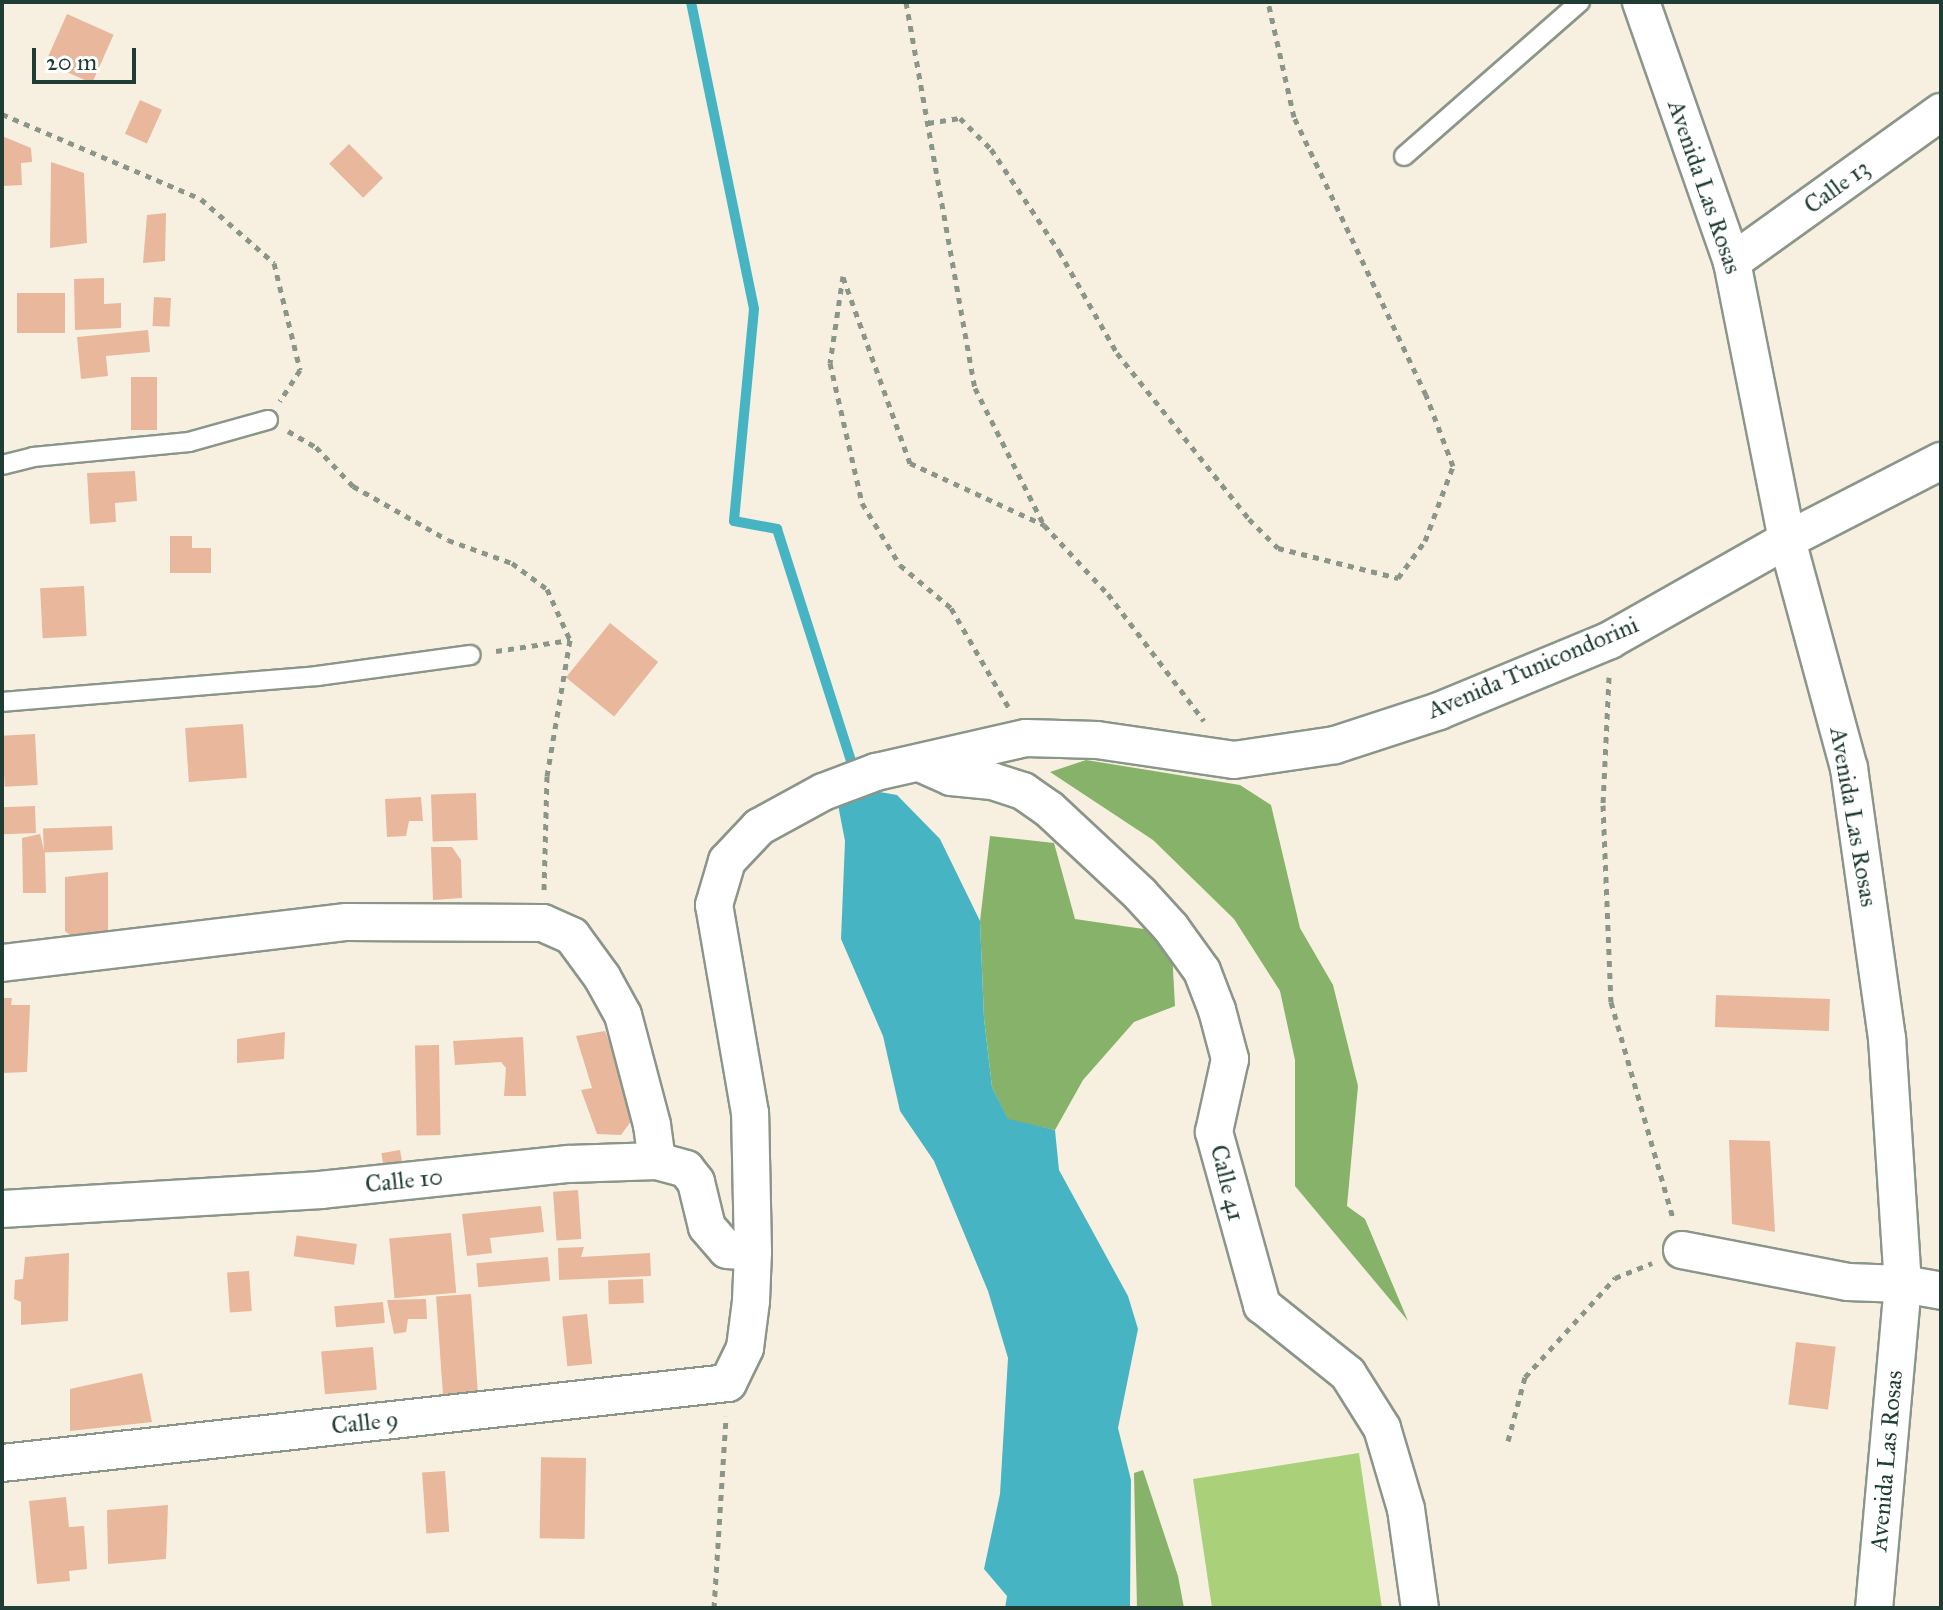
<!DOCTYPE html>
<html>
<head>
<meta charset="utf-8">
<style>
	body { margin:0 }
	#map { position:relative; width:1943px; height:1610px; overflow:hidden; background:#f7f0e0; font-family:"IM FELL Great Primer",serif }
	div>[style] { position:absolute }
	[style*='--x'] { left:calc(var(--x)*1px); top:calc(var(--y)*1px); width:calc(var(--w)*1px); rotate:calc(var(--a)*1deg) }
	.green>* { inset:0; background:#aad07a }
	.forest>* { inset:0; background:#87b26a }
	.water>* { inset:0; background:#47b4c4 }
	.stream>* { height:10px; margin:-5px; padding:0 5px; transform-origin:5px; border-radius:5px; background:#47b4c4 }
	.building>* { inset:0; background:#e9b79c; transform-origin:0 0 }
	.path>* { height:5px; margin-top:-2.5px; transform-origin:0; background:repeating-linear-gradient(90deg,#8b968a 0 6px,transparent 0 12px) }
	.roads { filter:drop-shadow(2px 0 #8b968a) drop-shadow(-2px 0 #8b968a) drop-shadow(0 2px #8b968a) drop-shadow(0 -2px #8b968a) }
	.service>* { height:18px; margin:-9px; padding:0 9px; transform-origin:9px; border-radius:9px; background:#fff }
	.minor>* { height:36px; margin:-18px; padding:0 18px; transform-origin:18px; border-radius:18px; background:#fff }
	span { translate:-50% -50%; white-space:nowrap; text-align:center; line-height:1.15; -webkit-text-stroke:7px #fff; paint-order:stroke }
	.street-label { font-size:24px; color:#1f3d34 }
	.frame { position:absolute; inset:0; border:4px solid #1f3d34; pointer-events:none }
	.scale { position:absolute; left:32px; top:48px; width:104px; height:36px; box-sizing:border-box; border:4px solid #1f3d34; border-top:0; padding-left:10px; font-size:24px; line-height:28px; white-space:nowrap; color:#1f3d34; -webkit-text-stroke:6px #fff; paint-order:stroke }
</style>
</head>
<body>
<div id="map">
	<div class="green">
		<i style="clip-path:polygon(1359px 1453px,1382px 1608px,1212px 1608px,1193px 1479px)"></i>
	</div>
	<div class="forest">
		<i style="clip-path:polygon(1086px 760px,1240px 785px,1271px 805px,1300px 928px,1333px 985px,1358px 1086px,1347px 1206px,1365px 1219px,1408px 1321px,1295px 1186px,1295px 1060px,1280px 991px,1234px 919px,1153px 840px,1050px 772px)"></i>
		<i style="clip-path:polygon(990px 836px,1054px 843px,1075px 919px,1171px 933px,1175px 1006px,1134px 1022px,1083px 1080px,1055px 1130px,1008px 1120px,992px 1087px,984px 1018px,980px 921px)"></i>
		<i style="clip-path:polygon(1143px 1470px,1178px 1576px,1184px 1608px,1137px 1608px,1134px 1473px)"></i>
	</div>
	<div class="water">
		<i style="clip-path:polygon(834px 784px,897px 795px,940px 839px,980px 921px,984px 1018px,992px 1087px,1008px 1119px,1055px 1130px,1059px 1170px,1128px 1296px,1138px 1329px,1118px 1428px,1131px 1480px,1130px 1608px,1005px 1608px,1007px 1596px,984px 1569px,1000px 1494px,1008px 1358px,988px 1291px,934px 1161px,900px 1111px,883px 1036px,841px 939px,845px 841px)"></i>
	</div>
	<div class="stream">
		<i style="--x:691;--y:2;--w:313;--a:78.4"></i>
		<i style="--x:754;--y:309;--w:213;--a:95.4"></i>
		<i style="--x:734;--y:521;--w:44;--a:10.5"></i>
		<i style="--x:777;--y:529;--w:256;--a:72.3"></i>
	</div>
	<div class="building">
		<i style="left:67px;top:14px;width:51px;height:53px;rotate:24deg"></i>
		<i style="left:140px;top:100px;width:24px;height:37px;rotate:24deg"></i>
		<i style="clip-path:polygon(2px 136px,31px 148px,32px 162px,21px 163px,22px 185px,2px 186px)"></i>
		<i style="left:349px;top:144px;width:48px;height:28px;rotate:45deg"></i>
		<i style="clip-path:polygon(51px 162px,84px 173px,87px 243px,50px 248px)"></i>
		<i style="clip-path:polygon(166px 213px,165px 261px,143px 263px,147px 215px)"></i>
		<i style="clip-path:polygon(104px 278px,104px 304px,121px 303px,121px 328px,75px 330px,74px 279px)"></i>
		<i style="left:65px;top:293px;width:40px;height:48px;rotate:90deg"></i>
		<i style="left:154px;top:297px;width:17px;height:29px;rotate:3deg"></i>
		<i style="clip-path:polygon(148px 330px,150px 352px,106px 356px,108px 376px,81px 379px,77px 337px)"></i>
		<i style="left:131px;top:377px;width:26px;height:53px"></i>
		<i style="clip-path:polygon(135px 471px,137px 501px,115px 503px,116px 522px,90px 524px,87px 473px)"></i>
		<i style="clip-path:polygon(170px 536px,192px 536px,192px 548px,211px 548px,211px 573px,170px 573px)"></i>
		<i style="left:84px;top:586px;width:50px;height:44px;rotate:87deg"></i>
		<i style="left:610px;top:623px;width:62px;height:70px;rotate:39deg"></i>
		<i style="left:243px;top:724px;width:54px;height:58px;rotate:86deg"></i>
		<i style="left:35px;top:734px;width:51px;height:33px;rotate:87deg"></i>
		<i style="left:476px;top:793px;width:47px;height:45px;rotate:88deg"></i>
		<i style="clip-path:polygon(421px 797px,423px 821px,409px 821px,406px 836px,387px 837px,385px 799px)"></i>
		<i style="left:35px;top:806px;width:27px;height:33px;rotate:88deg"></i>
		<i style="left:112px;top:826px;width:24px;height:69px;rotate:88deg"></i>
		<i style="clip-path:polygon(40px 834px,45px 854px,46px 893px,23px 893px,22px 838px)"></i>
		<i style="clip-path:polygon(431px 847px,452px 847px,461px 860px,462px 898px,433px 900px)"></i>
		<i style="clip-path:polygon(108px 872px,108px 936px,72px 937px,65px 931px,65px 877px)"></i>
		<i style="left:1716px;top:995px;width:114px;height:32px;rotate:2deg"></i>
		<i style="clip-path:polygon(2px 998px,12px 998px,11px 1005px,30px 1005px,27px 1072px,2px 1073px)"></i>
		<i style="clip-path:polygon(605px 1031px,637px 1113px,621px 1135px,597px 1134px,581px 1090px,592px 1088px,576px 1036px)"></i>
		<i style="clip-path:polygon(285px 1032px,284px 1059px,237px 1063px,237px 1039px)"></i>
		<i style="clip-path:polygon(523px 1037px,526px 1096px,504px 1096px,506px 1068px,501px 1062px,455px 1065px,453px 1041px)"></i>
		<i style="left:439px;top:1045px;width:90px;height:24px;rotate:89deg"></i>
		<i style="clip-path:polygon(1729px 1140px,1770px 1141px,1775px 1232px,1732px 1224px)"></i>
		<i style="left:400px;top:1150px;width:22px;height:19px;rotate:80deg"></i>
		<i style="left:578px;top:1190px;width:49px;height:25px;rotate:86deg"></i>
		<i style="clip-path:polygon(541px 1206px,544px 1232px,490px 1238px,492px 1253px,467px 1256px,462px 1214px)"></i>
		<i style="left:451px;top:1233px;width:60px;height:62px;rotate:85deg"></i>
		<i style="left:357px;top:1244px;width:21px;height:61px;rotate:98deg"></i>
		<i style="clip-path:polygon(584px 1247px,581px 1257px,650px 1253px,651px 1276px,559px 1280px,558px 1248px)"></i>
		<i style="clip-path:polygon(69px 1253px,68px 1321px,21px 1325px,21px 1302px,14px 1299px,15px 1280px,23px 1279px,25px 1257px)"></i>
		<i style="left:548px;top:1257px;width:24px;height:72px;rotate:85deg"></i>
		<i style="left:249px;top:1271px;width:40px;height:22px;rotate:86deg"></i>
		<i style="left:643px;top:1279px;width:24px;height:35px;rotate:88deg"></i>
		<i style="left:471px;top:1294px;width:99px;height:35px;rotate:86deg"></i>
		<i style="clip-path:polygon(426px 1299px,427px 1319px,408px 1319px,406px 1332px,394px 1334px,387px 1300px)"></i>
		<i style="left:383px;top:1302px;width:21px;height:49px;rotate:85deg"></i>
		<i style="left:587px;top:1314px;width:50px;height:25px;rotate:84deg"></i>
		<i style="left:1796px;top:1342px;width:40px;height:63px;rotate:7deg"></i>
		<i style="left:373px;top:1347px;width:43px;height:52px;rotate:85deg"></i>
		<i style="clip-path:polygon(142px 1373px,152px 1422px,70px 1431px,70px 1389px)"></i>
		<i style="left:586px;top:1458px;width:81px;height:45px;rotate:91deg"></i>
		<i style="left:445px;top:1471px;width:61px;height:23px;rotate:86deg"></i>
		<i style="clip-path:polygon(66px 1497px,69px 1527px,84px 1526px,87px 1569px,69px 1571px,70px 1581px,37px 1584px,29px 1501px)"></i>
		<i style="clip-path:polygon(168px 1505px,166px 1559px,108px 1564px,107px 1510px)"></i>
	</div>
	<div class="path">
		<i style="--x:906;--y:2;--w:392;--a:79.9"></i>
		<i style="--x:975;--y:388;--w:153;--a:63.3"></i>
		<i style="--x:1044;--y:525;--w:94;--a:47.2"></i>
		<i style="--x:1108;--y:594;--w:159;--a:52.9"></i>
		<i style="--x:2;--y:114;--w:216;--a:23.1"></i>
		<i style="--x:201;--y:199;--w:97;--a:41.2"></i>
		<i style="--x:274;--y:263;--w:110;--a:76.3"></i>
		<i style="--x:300;--y:370;--w:37;--a:123"></i>
		<i style="--x:928;--y:123;--w:32;--a:-9"></i>
		<i style="--x:960;--y:118;--w:44;--a:45"></i>
		<i style="--x:991;--y:149;--w:123;--a:56.3"></i>
		<i style="--x:1059;--y:251;--w:117;--a:60.4"></i>
		<i style="--x:1117;--y:353;--w:212;--a:51.5"></i>
		<i style="--x:1249;--y:519;--w:41;--a:45"></i>
		<i style="--x:1278;--y:548;--w:124;--a:14"></i>
		<i style="--x:1398;--y:578;--w:46;--a:-53.9"></i>
		<i style="--x:1425;--y:541;--w:80;--a:-69.5"></i>
		<i style="--x:1453;--y:466;--w:76;--a:-110.8"></i>
		<i style="--x:1426;--y:395;--w:308;--a:-115.4"></i>
		<i style="--x:1294;--y:117;--w:118;--a:-102.7"></i>
		<i style="--x:843;--y:276;--w:88;--a:98.5"></i>
		<i style="--x:830;--y:363;--w:144;--a:77.1"></i>
		<i style="--x:862;--y:503;--w:73;--a:58.5"></i>
		<i style="--x:900;--y:565;--w:67;--a:40.1"></i>
		<i style="--x:951;--y:608;--w:116;--a:59.9"></i>
		<i style="--x:843;--y:277;--w:198;--a:70.2"></i>
		<i style="--x:910;--y:463;--w:148;--a:24.8"></i>
		<i style="--x:288;--y:431;--w:32;--a:30"></i>
		<i style="--x:316;--y:447;--w:54;--a:46.5"></i>
		<i style="--x:353;--y:486;--w:109;--a:29.6"></i>
		<i style="--x:448;--y:540;--w:68;--a:19.8"></i>
		<i style="--x:512;--y:563;--w:44;--a:36.6"></i>
		<i style="--x:547;--y:589;--w:56;--a:65.7"></i>
		<i style="--x:570;--y:640;--w:138;--a:99.6"></i>
		<i style="--x:547;--y:776;--w:114;--a:91.5"></i>
		<i style="--x:496;--y:651;--w:75;--a:-8.5"></i>
		<i style="--x:1609;--y:677;--w:128;--a:92.7"></i>
		<i style="--x:1603;--y:805;--w:197;--a:87.7"></i>
		<i style="--x:1611;--y:1002;--w:225;--a:74"></i>
		<i style="--x:1508;--y:1441;--w:66;--a:-75.1"></i>
		<i style="--x:1525;--y:1377;--w:134;--a:-47.7"></i>
		<i style="--x:1615;--y:1278;--w:40;--a:-22"></i>
		<i style="--x:714;--y:1608;--w:192;--a:-86.4"></i>
	</div>
	<div class="roads">
		<div class="service">
			<i style="--x:1404;--y:156;--w:234;--a:-41.2"></i>
			<i style="--x:2;--y:465;--w:32;--a:-14"></i>
			<i style="--x:33;--y:457;--w:157;--a:-5.5"></i>
			<i style="--x:189;--y:442;--w:82;--a:-15.6"></i>
			<i style="--x:2;--y:702;--w:316;--a:-4.7"></i>
			<i style="--x:317;--y:676;--w:155;--a:-7.8"></i>
		</div>
		<div class="minor">
			<i style="--x:1641;--y:2;--w:275;--a:70.7"></i>
			<i style="--x:1732;--y:262;--w:283;--a:78.8"></i>
			<i style="--x:1787;--y:540;--w:236;--a:74.8"></i>
			<i style="--x:1849;--y:768;--w:273;--a:82"></i>
			<i style="--x:1887;--y:1038;--w:247;--a:86.3"></i>
			<i style="--x:1903;--y:1284;--w:325;--a:95.1"></i>
			<i style="--x:1732;--y:262;--w:257;--a:-35.7"></i>
			<i style="--x:922;--y:764;--w:32;--a:24"></i>
			<i style="--x:951;--y:777;--w:41;--a:5.6"></i>
			<i style="--x:992;--y:781;--w:33;--a:18"></i>
			<i style="--x:1023;--y:791;--w:32;--a:35"></i>
			<i style="--x:1049;--y:809;--w:125;--a:43"></i>
			<i style="--x:1140;--y:894;--w:46;--a:47.6"></i>
			<i style="--x:1171;--y:928;--w:53;--a:54.2"></i>
			<i style="--x:1202;--y:971;--w:42;--a:69"></i>
			<i style="--x:1217;--y:1010;--w:51;--a:75.1"></i>
			<i style="--x:1230;--y:1059;--w:75;--a:102.4"></i>
			<i style="--x:1214;--y:1132;--w:180;--a:74.5"></i>
			<i style="--x:1262;--y:1305;--w:110;--a:38.7"></i>
			<i style="--x:1348;--y:1374;--w:64;--a:57.8"></i>
			<i style="--x:1382;--y:1428;--w:84;--a:73.5"></i>
			<i style="--x:1406;--y:1509;--w:100;--a:82"></i>
			<i style="--x:2;--y:963;--w:347;--a:-6.8"></i>
			<i style="--x:347;--y:922;--w:196;--a:0.3"></i>
			<i style="--x:543;--y:923;--w:32;--a:24"></i>
			<i style="--x:572;--y:936;--w:51;--a:53.8"></i>
			<i style="--x:602;--y:977;--w:43;--a:61.1"></i>
			<i style="--x:623;--y:1015;--w:114;--a:75.2"></i>
			<i style="--x:652;--y:1125;--w:36;--a:82"></i>
			<i style="--x:2;--y:1209;--w:319;--a:-3.4"></i>
			<i style="--x:320;--y:1190;--w:250;--a:-6"></i>
			<i style="--x:569;--y:1164;--w:88;--a:-2"></i>
			<i style="--x:657;--y:1161;--w:30;--a:15"></i>
			<i style="--x:686;--y:1169;--w:16;--a:52"></i>
			<i style="--x:696;--y:1182;--w:46;--a:76.3"></i>
			<i style="--x:707;--y:1227;--w:30;--a:49"></i>
			<i style="--x:727;--y:1250;--w:26;--a:4"></i>
			<i style="--x:1682;--y:1250;--w:169;--a:10.9"></i>
			<i style="--x:1848;--y:1282;--w:55;--a:2.1"></i>
			<i style="--x:1903;--y:1284;--w:39;--a:10"></i>
			<i style="--x:2;--y:1463;--w:730;--a:-6.29"></i>
			<i style="--x:728;--y:1383;--w:39;--a:-64"></i>
			<i style="--x:745;--y:1348;--w:47;--a:-82.7"></i>
			<i style="--x:751;--y:1301;--w:49;--a:-87.7"></i>
			<i style="--x:753;--y:1252;--w:139;--a:-91.2"></i>
			<i style="--x:750;--y:1113;--w:211;--a:-99.8"></i>
			<i style="--x:714;--y:905;--w:46;--a:-73.5"></i>
			<i style="--x:727;--y:861;--w:47;--a:-46.7"></i>
			<i style="--x:759;--y:827;--w:73;--a:-28.7"></i>
			<i style="--x:823;--y:792;--w:57;--a:-20.7"></i>
			<i style="--x:876;--y:772;--w:154;--a:-12.8"></i>
			<i style="--x:1026;--y:738;--w:71;--a:1.6"></i>
			<i style="--x:1097;--y:740;--w:138;--a:8.3"></i>
			<i style="--x:1234;--y:760;--w:102;--a:-8.4"></i>
			<i style="--x:1335;--y:745;--w:109;--a:-18.1"></i>
			<i style="--x:1439;--y:711;--w:185;--a:-22.5"></i>
			<i style="--x:1610;--y:640;--w:203;--a:-29.5"></i>
			<i style="--x:1787;--y:540;--w:173;--a:-27.2"></i>
		</div>
	</div>
	<div class="street-label">
		<span style="left:1704px;top:187px;rotate:71deg">Avenida Las Rosas</span>
		<span style="left:1837px;top:187px;rotate:-36deg">Calle 13</span>
		<span style="left:1533px;top:668px;rotate:-23deg">Avenida Tunicondorini</span>
		<span style="left:1853px;top:817px;rotate:80deg">Avenida Las Rosas</span>
		<span style="left:404px;top:1181px;rotate:-6deg">Calle 10</span>
		<span style="left:1227px;top:1183px;rotate:76deg">Calle 41</span>
		<span style="left:365px;top:1423px;rotate:-6deg">Calle 9</span>
		<span style="left:1887px;top:1461px;rotate:-85deg">Avenida Las Rosas</span>
	</div>
	<div class="frame"></div>
	<div class="scale">20 m</div>
</div>
</body>
</html>
